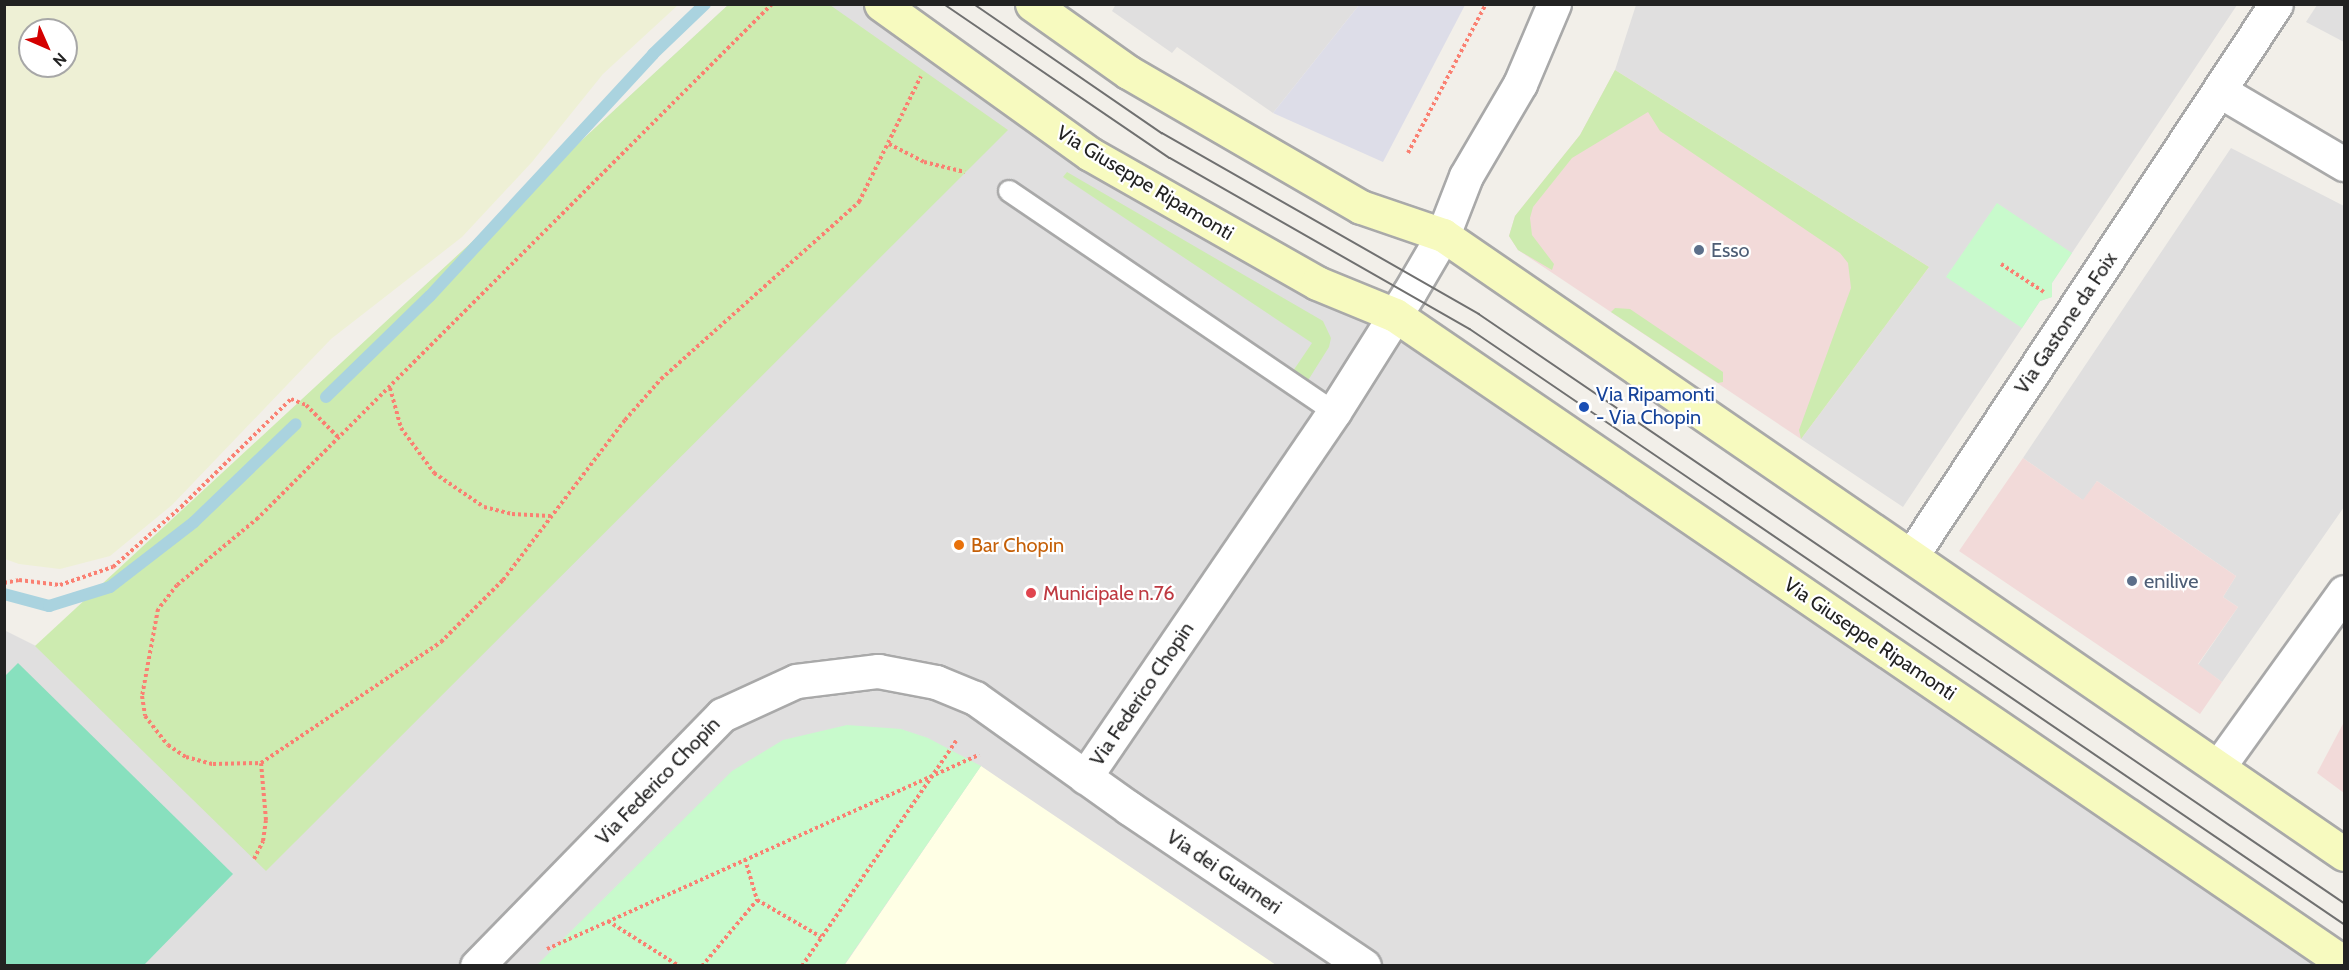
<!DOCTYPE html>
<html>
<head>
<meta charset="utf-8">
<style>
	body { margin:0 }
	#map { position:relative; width:2349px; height:970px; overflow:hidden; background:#f2efe9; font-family:Cabin,sans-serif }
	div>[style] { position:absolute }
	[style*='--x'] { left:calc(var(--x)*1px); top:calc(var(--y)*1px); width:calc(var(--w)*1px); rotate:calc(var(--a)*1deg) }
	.residential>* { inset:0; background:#e0dfdf }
	.commercial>* { inset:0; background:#f2dad9 }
	.education>* { inset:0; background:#ffffe5 }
	.farmland>* { inset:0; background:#eef0d5 }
	.grass>* { inset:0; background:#cdebb0 }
	.park>* { inset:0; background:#c8facc }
	.pitch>* { inset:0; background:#88e0be }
	.plaza>* { inset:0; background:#dddde8 }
	.stream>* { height:12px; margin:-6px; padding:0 6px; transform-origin:6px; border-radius:6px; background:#aad3df }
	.path>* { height:4px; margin-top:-2px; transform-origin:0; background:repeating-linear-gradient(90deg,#fa8072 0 3px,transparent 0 6px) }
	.roads { filter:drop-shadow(2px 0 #a9a9a9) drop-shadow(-2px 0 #a9a9a9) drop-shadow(0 2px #a9a9a9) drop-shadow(0 -2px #a9a9a9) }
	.lane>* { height:20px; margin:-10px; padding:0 10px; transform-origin:10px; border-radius:10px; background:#fff }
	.street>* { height:33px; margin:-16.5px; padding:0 16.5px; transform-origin:16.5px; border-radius:16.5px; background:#fff }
	.secondary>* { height:33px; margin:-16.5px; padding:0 16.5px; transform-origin:16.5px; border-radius:16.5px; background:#f7fabf }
	.tram>* { height:1.5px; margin:-0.75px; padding:0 0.75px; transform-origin:0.75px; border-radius:0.75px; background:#707070 }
	.dots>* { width:16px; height:16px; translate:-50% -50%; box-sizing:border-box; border:3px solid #fff; border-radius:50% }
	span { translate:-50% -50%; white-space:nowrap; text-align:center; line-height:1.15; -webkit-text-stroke:4.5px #fff; paint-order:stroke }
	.street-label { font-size:20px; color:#222 }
	.service-label { font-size:20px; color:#4e5e75 }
	.left { translate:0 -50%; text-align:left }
	.transit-label { font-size:20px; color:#164399 }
	.food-label { font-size:20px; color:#c56008 }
	.health-label { font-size:20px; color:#be3a42 }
	.frame { position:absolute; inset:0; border:6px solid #222; pointer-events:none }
	.north { position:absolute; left:18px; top:18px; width:60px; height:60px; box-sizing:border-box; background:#fff; border:2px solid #a7a7a7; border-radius:50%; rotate:135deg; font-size:16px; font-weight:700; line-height:24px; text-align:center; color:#222 }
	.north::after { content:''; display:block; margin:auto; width:21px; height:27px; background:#d40000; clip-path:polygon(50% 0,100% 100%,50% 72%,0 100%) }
</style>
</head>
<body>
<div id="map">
	<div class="residential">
		<i style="clip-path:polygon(1116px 4px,1359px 5px,1273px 113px,1177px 47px,1172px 53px,1112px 11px)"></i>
		<i style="clip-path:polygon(728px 5px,867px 5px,1394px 323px,2336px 965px,5px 965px,4px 630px,36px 646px)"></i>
		<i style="clip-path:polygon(1636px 5px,2237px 5px,2052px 283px,2052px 297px,2040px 301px,1903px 507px,1801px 439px,1929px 267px,1615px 70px)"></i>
		<i style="clip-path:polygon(2317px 5px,2344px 5px,2344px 42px,2306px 22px)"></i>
		<i style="clip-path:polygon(2231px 148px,2344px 206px,2344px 507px,2222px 682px,2198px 665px,2238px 607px,2223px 597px,2236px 576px,2097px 481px,2084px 501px,2023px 458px)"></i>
	</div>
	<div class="commercial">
		<i style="clip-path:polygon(1615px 70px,1929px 267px,1801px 439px,1518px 250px,1509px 236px,1515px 216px,1580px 135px)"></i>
		<i style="clip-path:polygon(2023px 458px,2083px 500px,2097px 481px,2236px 576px,2223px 597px,2238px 607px,2198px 664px,2222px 682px,2200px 714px,1959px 551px)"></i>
		<i style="clip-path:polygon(2344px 722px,2344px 793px,2317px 773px)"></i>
	</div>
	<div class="education">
		<i style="clip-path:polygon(981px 766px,1003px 781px,1276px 965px,844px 966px)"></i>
	</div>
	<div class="farmland">
		<i style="clip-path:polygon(evenodd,4px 5px,5px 4px,678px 5px,603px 74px,532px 162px,462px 237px,331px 339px,172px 505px,110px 556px,60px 569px,19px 564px,5px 559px,4px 5px,30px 30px,66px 30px,66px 66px,30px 66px,30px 30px)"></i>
	</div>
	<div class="grass">
		<i style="clip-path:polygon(728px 5px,830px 5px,1008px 130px,266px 871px,35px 646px)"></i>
		<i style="clip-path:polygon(1615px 70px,1929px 267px,1801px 439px,1799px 430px,1851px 288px,1848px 263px,1840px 253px,1660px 131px,1648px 112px,1572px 158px,1533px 207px,1530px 218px,1532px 235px,1554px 264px,1552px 270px,1518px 250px,1509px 236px,1515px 216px,1580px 135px)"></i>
		<i style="clip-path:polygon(1067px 172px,1323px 321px,1331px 338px,1329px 347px,1307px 382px,1293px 371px,1312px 343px,1063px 177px)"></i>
		<i style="clip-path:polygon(1615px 308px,1630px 309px,1723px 372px,1723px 382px,1718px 383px,1611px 312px)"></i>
	</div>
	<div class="park">
		<i style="clip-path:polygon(1997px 203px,2072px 253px,2052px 283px,2052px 297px,2040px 301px,2022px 328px,1946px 277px)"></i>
		<i style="clip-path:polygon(847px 725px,901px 729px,928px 738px,981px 766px,844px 965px,537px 965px,732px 771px,783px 740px)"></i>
	</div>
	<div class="pitch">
		<i style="clip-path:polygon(18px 663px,233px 874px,144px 965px,5px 965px,4px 677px)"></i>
	</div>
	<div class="plaza">
		<i style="clip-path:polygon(1359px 5px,1465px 5px,1383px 162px,1273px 113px)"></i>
	</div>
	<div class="stream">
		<i style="--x:326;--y:397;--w:145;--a:-44.2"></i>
		<i style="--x:430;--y:296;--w:329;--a:-47.3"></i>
		<i style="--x:653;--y:54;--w:72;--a:-43.9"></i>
		<i style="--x:4;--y:594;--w:47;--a:14.9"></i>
		<i style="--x:49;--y:606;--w:64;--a:-17.3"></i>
		<i style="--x:110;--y:587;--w:106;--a:-37.7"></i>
		<i style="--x:194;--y:522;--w:141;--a:-43.9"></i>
	</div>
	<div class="path">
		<i style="--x:772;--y:4;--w:727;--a:135"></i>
		<i style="--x:258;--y:518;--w:105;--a:140.4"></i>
		<i style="--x:177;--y:585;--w:31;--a:128"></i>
		<i style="--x:158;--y:609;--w:88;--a:100.4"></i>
		<i style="--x:142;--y:696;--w:20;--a:81"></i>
		<i style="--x:145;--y:716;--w:37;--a:52"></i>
		<i style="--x:168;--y:745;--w:22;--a:34"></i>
		<i style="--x:186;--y:757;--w:28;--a:15"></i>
		<i style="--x:213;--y:764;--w:48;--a:-1.2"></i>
		<i style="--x:261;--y:763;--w:217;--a:-33.9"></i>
		<i style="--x:441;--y:642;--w:88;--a:-45"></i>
		<i style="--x:503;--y:580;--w:201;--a:-52.7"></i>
		<i style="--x:625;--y:420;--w:55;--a:-48.7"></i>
		<i style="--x:661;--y:379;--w:266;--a:-41.8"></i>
		<i style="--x:859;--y:202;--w:140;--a:-63.8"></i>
		<i style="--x:889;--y:144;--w:39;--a:27"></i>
		<i style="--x:924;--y:162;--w:42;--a:13.7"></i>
		<i style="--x:1408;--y:153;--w:168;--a:-62.4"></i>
		<i style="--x:2001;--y:264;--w:51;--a:33.1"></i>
		<i style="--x:390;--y:388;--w:41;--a:74.6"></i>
		<i style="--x:401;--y:428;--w:56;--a:53.7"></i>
		<i style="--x:434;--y:473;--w:60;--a:34.2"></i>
		<i style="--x:484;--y:507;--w:29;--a:14"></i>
		<i style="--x:512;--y:514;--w:38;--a:3"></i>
		<i style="--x:4;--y:583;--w:15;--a:-11"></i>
		<i style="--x:19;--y:580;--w:41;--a:7"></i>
		<i style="--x:60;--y:585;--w:56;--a:-18.8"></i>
		<i style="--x:113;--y:567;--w:91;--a:-41.4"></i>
		<i style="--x:181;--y:507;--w:154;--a:-44.5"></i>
		<i style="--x:291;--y:399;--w:16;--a:22"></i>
		<i style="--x:306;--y:405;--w:47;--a:45"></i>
		<i style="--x:254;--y:859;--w:20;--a:-63"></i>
		<i style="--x:263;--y:841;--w:21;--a:-82"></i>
		<i style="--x:266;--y:820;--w:57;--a:-95"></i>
		<i style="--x:745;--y:859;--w:43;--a:73.7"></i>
		<i style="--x:757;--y:900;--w:74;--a:30"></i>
		<i style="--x:608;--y:921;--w:84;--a:32.4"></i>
		<i style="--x:547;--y:949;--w:474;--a:-24.2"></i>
		<i style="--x:702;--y:966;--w:86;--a:-50.2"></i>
		<i style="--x:802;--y:966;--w:273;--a:-55.6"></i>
	</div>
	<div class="roads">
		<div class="lane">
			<i style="--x:1009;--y:191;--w:393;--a:34.2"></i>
		</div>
		<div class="street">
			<i style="--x:2220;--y:91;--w:144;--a:30.5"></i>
			<i style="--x:1912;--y:555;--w:660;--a:-56.55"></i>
			<i style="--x:2219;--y:766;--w:214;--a:-54.3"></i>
			<i style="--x:1085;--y:777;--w:442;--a:-55.7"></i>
			<i style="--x:1334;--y:412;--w:141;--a:-57.8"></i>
			<i style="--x:1409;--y:293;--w:67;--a:-59.6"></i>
			<i style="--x:1443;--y:235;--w:63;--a:-68.7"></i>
			<i style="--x:1466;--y:176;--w:107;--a:-59.6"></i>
			<i style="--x:1520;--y:84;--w:87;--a:-67"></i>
			<i style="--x:477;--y:966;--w:351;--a:-45.7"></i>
			<i style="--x:722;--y:715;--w:81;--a:-24.7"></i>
			<i style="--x:796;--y:681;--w:83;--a:-7"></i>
			<i style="--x:878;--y:671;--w:59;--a:10.7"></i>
			<i style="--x:936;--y:682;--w:42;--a:22.3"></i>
			<i style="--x:975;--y:698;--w:189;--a:35.5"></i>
			<i style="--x:1129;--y:808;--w:283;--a:33.9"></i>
		</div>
		<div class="secondary">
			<i style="--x:881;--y:4;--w:257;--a:35.7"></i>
			<i style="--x:1090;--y:154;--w:261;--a:29.6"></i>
			<i style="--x:1317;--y:283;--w:84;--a:22.3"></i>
			<i style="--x:1395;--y:315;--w:1149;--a:34.33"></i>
			<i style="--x:1032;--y:4;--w:118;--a:35.3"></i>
			<i style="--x:1128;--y:72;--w:269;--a:30.1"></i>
			<i style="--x:1361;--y:207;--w:87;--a:18.9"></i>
			<i style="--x:1443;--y:235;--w:1093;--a:34.49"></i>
		</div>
	</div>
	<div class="tram">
		<i style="--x:944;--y:4;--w:273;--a:34.3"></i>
		<i style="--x:1170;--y:158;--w:345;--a:29.7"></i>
		<i style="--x:1470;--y:329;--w:1057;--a:34.25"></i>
		<i style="--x:974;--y:4;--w:228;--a:34.5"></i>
		<i style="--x:1162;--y:133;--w:365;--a:29.7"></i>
		<i style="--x:1479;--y:314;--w:1046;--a:34.25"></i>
	</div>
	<div class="dots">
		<i style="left:1699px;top:250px;background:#5c6f8a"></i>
		<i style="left:1584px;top:407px;background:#1a4fb4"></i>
		<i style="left:959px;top:545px;background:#e8710a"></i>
		<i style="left:2132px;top:581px;background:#5c6f8a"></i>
		<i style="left:1031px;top:593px;background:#e0444e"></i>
	</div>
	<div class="street-label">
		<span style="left:1145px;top:183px;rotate:31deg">Via Giuseppe Ripamonti</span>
		<span style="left:2066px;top:323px;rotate:-56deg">Via Gastone da Foix</span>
		<span style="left:1870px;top:639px;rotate:34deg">Via Giuseppe Ripamonti</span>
		<span style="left:1142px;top:694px;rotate:-56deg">Via Federico Chopin</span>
		<span style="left:658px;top:781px;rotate:-46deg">Via Federico Chopin</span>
		<span style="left:1224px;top:872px;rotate:34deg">Via dei Guarneri</span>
	</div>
	<div class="service-label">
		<span class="left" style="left:1711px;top:250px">Esso</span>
		<span class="left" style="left:2144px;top:581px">enilive</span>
	</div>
	<div class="transit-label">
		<span class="left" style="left:1596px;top:406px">Via Ripamonti<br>- Via Chopin</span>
	</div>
	<div class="food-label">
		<span class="left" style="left:971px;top:545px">Bar Chopin</span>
	</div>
	<div class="health-label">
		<span class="left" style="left:1043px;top:593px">Municipale n.76</span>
	</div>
	<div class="frame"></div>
	<div class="north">N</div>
</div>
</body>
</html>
